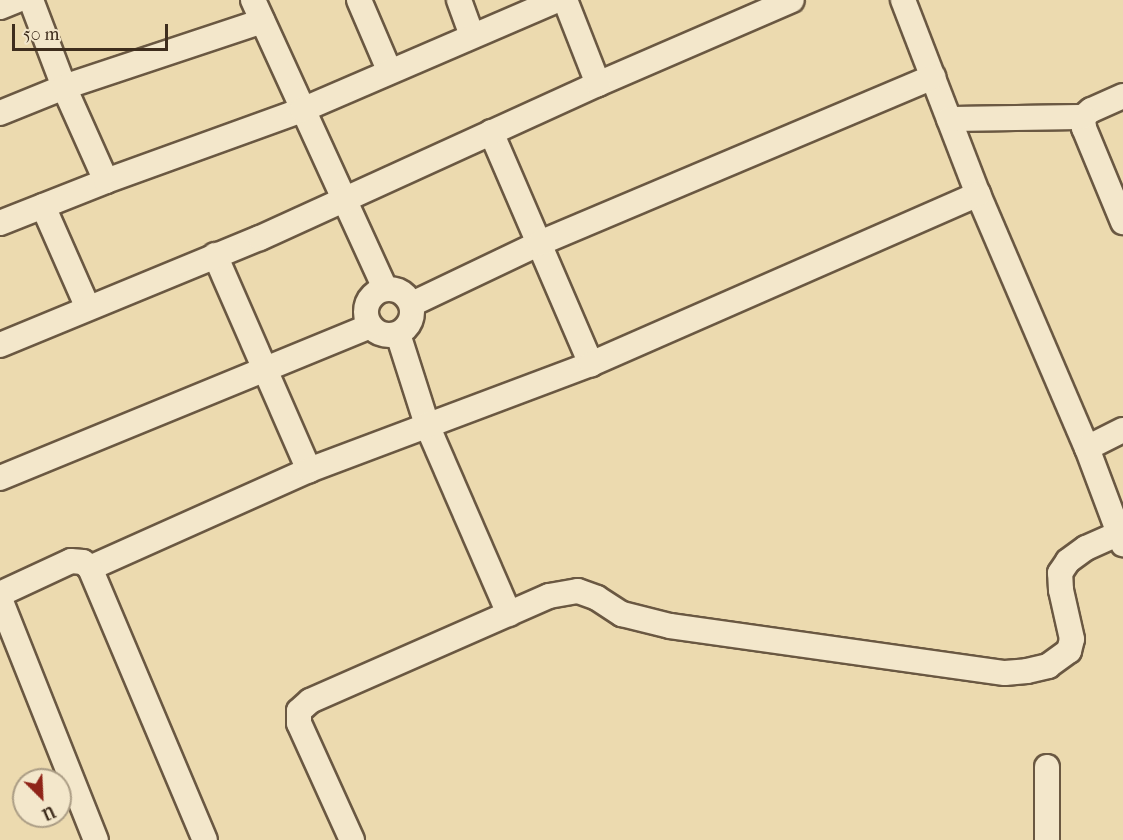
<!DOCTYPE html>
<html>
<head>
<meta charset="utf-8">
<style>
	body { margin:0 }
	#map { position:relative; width:1123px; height:840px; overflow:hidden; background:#ecdaaf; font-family:"IM FELL French Canon",serif }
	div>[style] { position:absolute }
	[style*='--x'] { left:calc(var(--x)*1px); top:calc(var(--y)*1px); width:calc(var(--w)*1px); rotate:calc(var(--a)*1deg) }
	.roads { filter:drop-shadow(2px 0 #6a5842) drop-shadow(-2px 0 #6a5842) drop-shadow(0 2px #6a5842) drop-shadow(0 -2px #6a5842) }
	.minor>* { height:24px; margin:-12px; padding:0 12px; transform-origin:12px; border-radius:12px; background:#f3e7cb }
	.minor>.ring { margin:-12px; padding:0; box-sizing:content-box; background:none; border:24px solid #f3e7cb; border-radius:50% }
	span { translate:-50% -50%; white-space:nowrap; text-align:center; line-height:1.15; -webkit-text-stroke:4.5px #f3e7cb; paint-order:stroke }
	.north { position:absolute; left:12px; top:768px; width:60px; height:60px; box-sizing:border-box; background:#f3e7cb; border:2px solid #ab9d85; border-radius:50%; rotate:156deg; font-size:16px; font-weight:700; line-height:24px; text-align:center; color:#3e2d1d }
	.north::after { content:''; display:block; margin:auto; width:21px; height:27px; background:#8f2418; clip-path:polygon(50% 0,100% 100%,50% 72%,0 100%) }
	.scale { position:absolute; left:12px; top:24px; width:156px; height:27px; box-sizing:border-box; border:3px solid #3e2d1d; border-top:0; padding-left:8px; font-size:18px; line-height:21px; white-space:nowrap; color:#3e2d1d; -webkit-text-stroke:4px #f3e7cb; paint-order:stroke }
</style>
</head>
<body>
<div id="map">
	<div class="roads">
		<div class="minor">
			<i style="--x:31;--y:0;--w:93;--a:69.2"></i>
			<i style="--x:64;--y:87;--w:103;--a:65.9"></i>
			<i style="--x:253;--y:0;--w:317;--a:65.4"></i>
			<i style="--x:359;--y:0;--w:76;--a:66.8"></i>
			<i style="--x:459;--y:0;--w:38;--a:70"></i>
			<i style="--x:903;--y:0;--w:208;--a:68.9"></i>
			<i style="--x:978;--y:194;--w:276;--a:66.8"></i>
			<i style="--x:1087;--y:448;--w:103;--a:69.4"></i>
			<i style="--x:0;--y:7;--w:18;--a:-22"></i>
			<i style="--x:598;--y:84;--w:211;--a:-23.4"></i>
			<i style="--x:1123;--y:96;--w:35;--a:156"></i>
			<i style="--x:1091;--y:110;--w:11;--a:139"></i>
			<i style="--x:1083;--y:117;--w:11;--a:85"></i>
			<i style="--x:1084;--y:128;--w:102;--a:67.5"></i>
			<i style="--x:0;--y:113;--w:69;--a:-22.1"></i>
			<i style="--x:64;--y:87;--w:209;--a:-18.4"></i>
			<i style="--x:949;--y:119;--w:134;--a:-0.9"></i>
			<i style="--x:491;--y:132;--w:253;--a:66.7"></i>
			<i style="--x:43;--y:206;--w:111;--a:66.2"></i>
			<i style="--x:0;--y:223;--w:114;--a:-21.6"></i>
			<i style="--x:106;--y:181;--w:208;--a:-19.9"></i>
			<i style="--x:302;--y:110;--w:278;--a:-23.3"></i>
			<i style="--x:215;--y:255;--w:235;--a:66.4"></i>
			<i class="ring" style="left:366px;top:289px;width:22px;height:22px"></i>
			<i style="--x:412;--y:304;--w:142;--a:-25.5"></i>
			<i style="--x:540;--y:243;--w:427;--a:-22.9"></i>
			<i style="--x:398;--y:334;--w:96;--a:72.3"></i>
			<i style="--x:427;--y:425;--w:206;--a:66.5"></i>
			<i style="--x:0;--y:345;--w:281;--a:-22.4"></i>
			<i style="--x:260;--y:238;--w:371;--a:-24.5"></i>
			<i style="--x:598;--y:84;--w:90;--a:-111.4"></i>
			<i style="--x:1087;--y:448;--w:40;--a:-26.6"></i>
			<i style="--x:0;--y:478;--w:400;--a:-22.3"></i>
			<i style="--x:90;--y:568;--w:240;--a:-24.1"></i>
			<i style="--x:309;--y:470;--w:301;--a:-20.6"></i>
			<i style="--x:591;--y:364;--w:423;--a:-23.7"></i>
			<i style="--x:0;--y:594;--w:78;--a:-24.9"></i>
			<i style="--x:71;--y:561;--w:12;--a:5"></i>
			<i style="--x:83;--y:562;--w:9;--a:41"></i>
			<i style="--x:90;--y:568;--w:295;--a:67.1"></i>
			<i style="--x:0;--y:599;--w:259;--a:68.3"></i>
			<i style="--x:1047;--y:767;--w:73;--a:90"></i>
			<i style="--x:352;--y:840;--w:128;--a:-114.4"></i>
			<i style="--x:299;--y:723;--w:12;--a:-90"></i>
			<i style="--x:299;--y:711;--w:15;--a:-42"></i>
			<i style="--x:310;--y:701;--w:261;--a:-23.7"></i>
			<i style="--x:549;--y:596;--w:29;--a:-10"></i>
			<i style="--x:578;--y:591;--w:20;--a:20"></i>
			<i style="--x:597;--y:598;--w:30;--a:33"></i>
			<i style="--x:622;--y:614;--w:49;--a:14"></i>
			<i style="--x:670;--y:626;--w:338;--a:8"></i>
			<i style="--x:1005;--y:673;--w:22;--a:-5"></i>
			<i style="--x:1027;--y:671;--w:22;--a:-13"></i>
			<i style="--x:1048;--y:666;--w:26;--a:-36"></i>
			<i style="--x:1069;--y:651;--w:12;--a:-76"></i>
			<i style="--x:1072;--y:639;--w:50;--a:-102.7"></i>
			<i style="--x:1061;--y:590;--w:17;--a:-93"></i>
			<i style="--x:1060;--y:573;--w:14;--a:-56"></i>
			<i style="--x:1068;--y:561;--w:22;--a:-36"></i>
			<i style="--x:1086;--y:548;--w:36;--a:-24"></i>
		</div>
	</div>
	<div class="north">U</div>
	<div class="scale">50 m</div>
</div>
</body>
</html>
